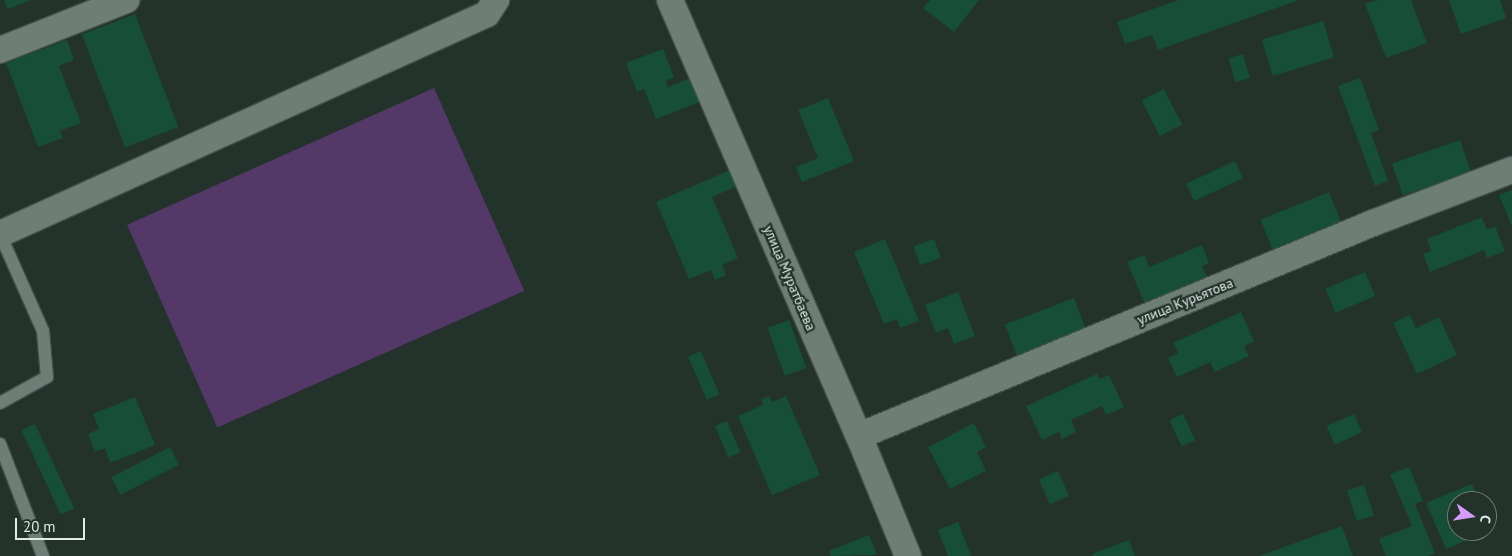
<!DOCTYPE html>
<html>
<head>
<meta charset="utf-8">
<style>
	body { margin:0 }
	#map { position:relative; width:1512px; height:556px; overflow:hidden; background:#23322b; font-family:"PT Sans",sans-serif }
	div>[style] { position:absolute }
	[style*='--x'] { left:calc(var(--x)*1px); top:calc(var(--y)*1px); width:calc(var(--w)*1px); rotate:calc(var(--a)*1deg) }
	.green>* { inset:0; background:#543867; transform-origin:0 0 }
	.building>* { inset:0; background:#164e38; transform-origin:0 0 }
	.roads { filter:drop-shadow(1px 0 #43504a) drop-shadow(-1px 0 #43504a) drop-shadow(0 1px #43504a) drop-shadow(0 -1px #43504a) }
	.service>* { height:12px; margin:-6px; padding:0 6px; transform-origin:6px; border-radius:6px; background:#6c7e75 }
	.minor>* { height:26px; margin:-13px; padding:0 13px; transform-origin:13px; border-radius:13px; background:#6c7e75 }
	span { translate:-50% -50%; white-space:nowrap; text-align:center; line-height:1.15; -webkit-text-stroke:4.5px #23322b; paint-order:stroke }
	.street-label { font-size:14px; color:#e1ebe6 }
	.north { position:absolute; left:1447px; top:491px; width:50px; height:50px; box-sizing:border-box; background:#23322b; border:1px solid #6f7c76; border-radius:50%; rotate:103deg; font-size:14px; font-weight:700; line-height:20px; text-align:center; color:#e1ebe6 }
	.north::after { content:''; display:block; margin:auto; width:18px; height:22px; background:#d59cfb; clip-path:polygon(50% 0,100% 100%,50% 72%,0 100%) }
	.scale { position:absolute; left:15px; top:518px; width:70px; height:22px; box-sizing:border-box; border:2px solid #e1ebe6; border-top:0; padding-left:6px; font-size:15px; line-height:18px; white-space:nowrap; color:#e1ebe6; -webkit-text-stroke:4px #23322b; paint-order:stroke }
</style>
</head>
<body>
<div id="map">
	<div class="green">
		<i style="left:434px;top:88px;width:222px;height:336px;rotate:66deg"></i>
	</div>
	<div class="building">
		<i style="clip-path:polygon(4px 0,31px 0,8px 9px)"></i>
		<i style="clip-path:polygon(930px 0,979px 0,954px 32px,923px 8px)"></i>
		<i style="clip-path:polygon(1178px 0,1299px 0,1158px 50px,1152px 35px,1125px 44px,1117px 22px)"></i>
		<i style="clip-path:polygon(1377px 0,1411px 0,1427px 43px,1386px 58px,1365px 4px)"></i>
		<i style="clip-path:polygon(1449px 0,1500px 0,1506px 18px,1461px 34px)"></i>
		<i style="left:135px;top:14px;width:121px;height:57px;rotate:69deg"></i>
		<i style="left:1323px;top:21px;width:38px;height:64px;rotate:73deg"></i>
		<i style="clip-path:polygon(67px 40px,74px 60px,59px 66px,81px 123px,60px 131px,63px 138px,38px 147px,6px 63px)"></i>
		<i style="clip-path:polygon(663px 49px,674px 77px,666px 81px,668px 87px,693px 77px,702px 101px,656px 119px,644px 89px,637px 92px,626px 63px)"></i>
		<i style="left:1243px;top:54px;width:25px;height:15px;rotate:74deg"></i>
		<i style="clip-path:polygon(1360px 78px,1379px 130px,1371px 133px,1388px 181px,1375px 186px,1338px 86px)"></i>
		<i style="left:1164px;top:89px;width:40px;height:25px;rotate:63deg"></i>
		<i style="clip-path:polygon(828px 98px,854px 161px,802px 182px,796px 167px,818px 158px,798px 110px)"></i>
		<i style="left:1460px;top:140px;width:34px;height:72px;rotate:71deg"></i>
		<i style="left:1235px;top:161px;width:19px;height:54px;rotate:65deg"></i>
		<i style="clip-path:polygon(730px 170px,737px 186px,712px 197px,738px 258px,722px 265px,726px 275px,715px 280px,711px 270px,689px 279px,656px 202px)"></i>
		<i style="clip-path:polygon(1512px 190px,1512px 227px,1499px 195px)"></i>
		<i style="left:1329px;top:192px;width:35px;height:74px;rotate:68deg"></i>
		<i style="clip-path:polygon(1482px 217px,1487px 230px,1495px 226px,1505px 251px,1487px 258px,1484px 250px,1430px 272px,1423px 254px,1431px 251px,1427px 239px)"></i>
		<i style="clip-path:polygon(885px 239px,919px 321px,900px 328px,897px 319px,884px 324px,854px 252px)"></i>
		<i style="left:934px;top:239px;width:20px;height:22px;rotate:70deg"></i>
		<i style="clip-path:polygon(1202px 245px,1209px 263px,1202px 266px,1207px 278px,1145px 304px,1127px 262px,1144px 255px,1149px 267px)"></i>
		<i style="left:1365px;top:272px;width:26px;height:43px;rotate:67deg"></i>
		<i style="clip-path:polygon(958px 292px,975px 336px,954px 344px,948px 328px,936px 333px,925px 305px)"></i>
		<i style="left:1074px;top:298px;width:34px;height:74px;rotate:69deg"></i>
		<i style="clip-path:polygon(1241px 312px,1254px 341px,1244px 346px,1249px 356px,1215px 372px,1210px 362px,1177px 377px,1168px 358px,1178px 353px,1173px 343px)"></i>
		<i style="clip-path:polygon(1410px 315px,1416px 328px,1439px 317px,1457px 355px,1417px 374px,1393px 323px)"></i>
		<i style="left:789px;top:320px;width:51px;height:23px;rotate:70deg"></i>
		<i style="left:701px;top:351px;width:47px;height:14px;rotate:67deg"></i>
		<i style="clip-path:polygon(1097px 374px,1099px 379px,1109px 375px,1124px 407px,1106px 415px,1102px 406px,1071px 420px,1076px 432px,1062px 439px,1059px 432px,1042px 440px,1026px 406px)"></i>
		<i style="clip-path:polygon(769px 396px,772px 402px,786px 396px,820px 475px,772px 495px,738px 416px,763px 405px,761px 399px)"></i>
		<i style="clip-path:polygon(135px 397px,155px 445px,110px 463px,105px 448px,95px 452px,88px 434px,99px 429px,93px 414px)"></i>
		<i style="left:1183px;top:414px;width:29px;height:15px;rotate:65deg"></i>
		<i style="left:1354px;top:414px;width:20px;height:30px;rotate:66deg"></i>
		<i style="left:727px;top:421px;width:34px;height:13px;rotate:67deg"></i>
		<i style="clip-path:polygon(974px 423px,986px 447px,977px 452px,986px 471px,950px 489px,928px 447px)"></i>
		<i style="left:35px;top:424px;width:93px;height:15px;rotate:65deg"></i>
		<i style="left:170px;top:447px;width:20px;height:66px;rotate:63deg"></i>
		<i style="clip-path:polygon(1409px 467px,1423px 501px,1415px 504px,1435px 553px,1428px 556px,1386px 556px,1379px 539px,1412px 526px,1390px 474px)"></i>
		<i style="left:1058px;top:471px;width:27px;height:21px;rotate:66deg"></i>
		<i style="clip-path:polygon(1472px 484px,1479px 501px,1457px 501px,1457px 531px,1487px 531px,1487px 519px,1492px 530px,1446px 549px,1426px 503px)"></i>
		<i style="left:1364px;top:485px;width:32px;height:18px;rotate:72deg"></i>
		<i style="clip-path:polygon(958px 522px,971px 556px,948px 556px,938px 530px)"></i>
		<i style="clip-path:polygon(1342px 526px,1353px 556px,1259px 556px)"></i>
		<i style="clip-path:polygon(869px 535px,877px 555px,831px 556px,829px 551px)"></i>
		<i style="clip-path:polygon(1129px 540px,1135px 556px,1093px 556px,1092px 554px)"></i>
	</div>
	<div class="roads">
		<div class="service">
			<i style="--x:0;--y:403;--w:54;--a:-29"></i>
			<i style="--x:47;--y:377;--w:46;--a:-95"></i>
			<i style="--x:43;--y:331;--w:106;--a:-113.9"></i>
			<i style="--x:0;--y:444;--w:120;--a:69"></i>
		</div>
		<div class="minor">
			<i style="--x:670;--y:0;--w:475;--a:66.6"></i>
			<i style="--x:859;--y:436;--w:130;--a:67.8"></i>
			<i style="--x:0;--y:50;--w:136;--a:-21.6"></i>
			<i style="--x:0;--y:234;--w:534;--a:-24.31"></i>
			<i style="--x:487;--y:14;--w:17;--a:-57"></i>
			<i style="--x:859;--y:436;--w:556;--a:-22.51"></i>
			<i style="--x:1373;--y:223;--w:149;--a:-20.9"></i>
		</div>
	</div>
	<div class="street-label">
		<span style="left:790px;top:278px;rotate:67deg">улица Муратбаева</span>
		<span style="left:1185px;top:301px;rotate:-22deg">улица Курьятова</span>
	</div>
	<div class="north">С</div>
	<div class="scale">20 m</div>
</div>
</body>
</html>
